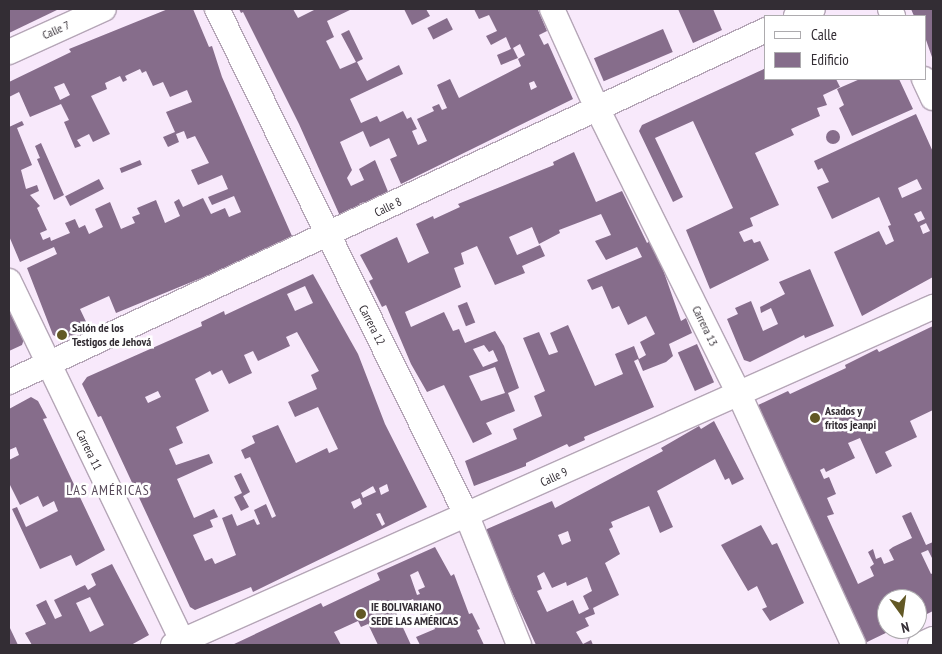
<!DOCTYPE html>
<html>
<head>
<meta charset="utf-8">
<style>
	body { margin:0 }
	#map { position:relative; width:942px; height:654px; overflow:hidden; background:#f8e9fb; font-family:"PT Sans Narrow",sans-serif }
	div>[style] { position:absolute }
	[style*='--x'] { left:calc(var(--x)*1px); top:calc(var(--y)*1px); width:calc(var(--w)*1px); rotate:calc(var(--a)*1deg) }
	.building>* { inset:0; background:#866d8b; transform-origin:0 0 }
	.round { border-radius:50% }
	.roads { filter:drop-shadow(1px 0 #b5a6b7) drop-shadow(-1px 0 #b5a6b7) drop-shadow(0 1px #b5a6b7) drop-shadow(0 -1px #b5a6b7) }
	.street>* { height:24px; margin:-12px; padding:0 12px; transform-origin:12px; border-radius:12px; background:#fff }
	.dots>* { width:14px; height:14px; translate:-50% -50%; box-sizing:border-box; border:2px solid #fff; border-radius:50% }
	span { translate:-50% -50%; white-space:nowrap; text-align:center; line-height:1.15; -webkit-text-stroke:5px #fff; paint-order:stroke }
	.street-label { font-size:12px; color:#332d34 }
	.poi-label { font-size:12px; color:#332d34; font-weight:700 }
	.left { translate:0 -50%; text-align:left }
	.neighbourhood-label { font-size:14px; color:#584b5a; letter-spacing:1px }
	.frame { position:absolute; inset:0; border:10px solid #332d34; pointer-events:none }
	.legend { position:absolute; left:764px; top:15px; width:162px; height:65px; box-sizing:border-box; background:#fff; border:1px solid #adabae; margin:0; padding:6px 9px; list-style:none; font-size:15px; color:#332d34 }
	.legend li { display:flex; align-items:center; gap:10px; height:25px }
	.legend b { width:25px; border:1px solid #adabae }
	.north { position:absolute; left:877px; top:589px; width:50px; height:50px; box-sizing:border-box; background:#fff; border:1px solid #adabae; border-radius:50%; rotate:166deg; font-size:14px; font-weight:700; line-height:20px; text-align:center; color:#332d34 }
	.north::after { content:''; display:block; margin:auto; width:18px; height:22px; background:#625825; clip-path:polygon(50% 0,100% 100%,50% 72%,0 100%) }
</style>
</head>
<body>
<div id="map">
	<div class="building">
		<i style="clip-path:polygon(9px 9px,59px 9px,9px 33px)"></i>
		<i style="clip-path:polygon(evenodd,168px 9px,193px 9px,209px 47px,212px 46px,222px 77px,292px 236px,211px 274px,116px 313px,109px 296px,80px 309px,89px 328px,63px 340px,53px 335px,27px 268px,57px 254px,54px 247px,20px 262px,9px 236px,9px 127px,22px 121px,24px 125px,17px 128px,32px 165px,21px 170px,26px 189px,37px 185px,39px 191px,30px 195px,40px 206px,37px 208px,47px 230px,40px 233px,43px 240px,50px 237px,51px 241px,70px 233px,65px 223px,75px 219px,79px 228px,85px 225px,89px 234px,103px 227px,95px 209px,110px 202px,121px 229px,135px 223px,132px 217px,140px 214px,137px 208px,156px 200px,165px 223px,180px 216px,174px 202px,179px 199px,183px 207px,203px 198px,211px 214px,225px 208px,229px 217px,241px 212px,234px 196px,212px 205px,208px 197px,228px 189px,222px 175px,198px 185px,191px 170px,209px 163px,195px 136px,187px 139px,184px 131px,176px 134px,179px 142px,168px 147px,163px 137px,175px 132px,166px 112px,192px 102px,187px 90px,170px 97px,163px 82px,153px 86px,146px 71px,142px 73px,140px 69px,125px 76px,127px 80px,123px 82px,120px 76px,105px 83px,107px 89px,91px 96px,110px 134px,93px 142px,89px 134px,77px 140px,81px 146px,75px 148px,64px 122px,69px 120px,61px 104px,30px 117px,19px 92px,9px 97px,9px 82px,71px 52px,69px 49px,168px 9px,64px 83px,70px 95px,60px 100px,54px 87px,64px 83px)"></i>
		<i style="clip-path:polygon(evenodd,239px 9px,293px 9px,298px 18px,316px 9px,352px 9px,327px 21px,334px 37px,326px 41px,340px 69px,356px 62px,341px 34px,349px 30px,363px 59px,357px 62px,367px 81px,399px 65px,403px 74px,350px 99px,361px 123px,377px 116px,380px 122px,403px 111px,407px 119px,411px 117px,417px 129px,412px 131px,418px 145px,427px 141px,417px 119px,434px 111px,432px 107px,439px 104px,442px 110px,447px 108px,437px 85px,450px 79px,459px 98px,521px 66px,518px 59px,525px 55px,520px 44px,513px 48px,518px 58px,501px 65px,497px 55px,511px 49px,506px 37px,491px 45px,486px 36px,497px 31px,489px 15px,479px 19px,474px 9px,538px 10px,547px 31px,539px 35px,544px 45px,548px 43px,573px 99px,401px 184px,390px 159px,397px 156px,389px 138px,370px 147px,363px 131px,340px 142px,352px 170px,347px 178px,351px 186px,364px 180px,359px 169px,375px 160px,389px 194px,365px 205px,364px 202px,359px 204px,360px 207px,340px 216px,299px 124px,243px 12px,241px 13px,239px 9px,534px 81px,537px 87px,531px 90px,529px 83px,534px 81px)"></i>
		<i style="clip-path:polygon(404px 9px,426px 9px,430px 16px,412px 25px)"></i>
		<i style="clip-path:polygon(678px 9px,713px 9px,722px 30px,693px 43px)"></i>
		<i style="clip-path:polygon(911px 9px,933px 9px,933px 60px,926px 40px,926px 16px,914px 16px)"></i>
		<i style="left:447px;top:18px;width:13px;height:22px;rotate:63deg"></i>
		<i style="left:663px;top:29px;width:25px;height:75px;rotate:67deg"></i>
		<i style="clip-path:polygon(766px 68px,766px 79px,836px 79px,840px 87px,823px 95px,827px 105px,817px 108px,820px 116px,791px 129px,794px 135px,755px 153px,779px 205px,750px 218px,753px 226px,739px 232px,744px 242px,752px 239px,754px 243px,760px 241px,769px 260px,710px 289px,686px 230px,733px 208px,693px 121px,655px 138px,683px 197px,673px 202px,639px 131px,642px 125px)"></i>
		<i style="clip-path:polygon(860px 79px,899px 79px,913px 109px,852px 136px,839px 108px,844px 105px,837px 89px)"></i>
		<i style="clip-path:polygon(evenodd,916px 114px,933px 152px,933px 277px,862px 316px,834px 252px,879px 231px,886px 245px,894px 241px,888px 226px,891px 225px,879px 197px,832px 219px,817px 187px,829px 182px,822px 168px,818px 170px,814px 161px,916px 114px,917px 179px,922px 189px,902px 198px,898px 188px,917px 179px,916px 114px,921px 211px,925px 219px,918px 222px,914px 214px,921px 211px,916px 114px,926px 223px,930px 231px,923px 234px,920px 226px,926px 223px)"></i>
		<i class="round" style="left:826px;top:130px;width:14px;height:14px"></i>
		<i style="clip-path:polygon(41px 143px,64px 195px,54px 200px,37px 159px,40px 158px,35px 146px)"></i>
		<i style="clip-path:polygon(evenodd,574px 152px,596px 202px,622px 191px,647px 243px,650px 241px,660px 261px,681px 321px,686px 318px,692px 333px,669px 344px,673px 356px,666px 362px,643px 371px,638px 359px,634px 361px,654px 407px,584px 437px,585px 440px,569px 447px,567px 444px,526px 463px,526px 466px,474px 486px,465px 461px,517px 439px,513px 429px,542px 416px,534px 396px,545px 391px,523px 338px,539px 332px,549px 355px,558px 352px,550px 333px,568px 325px,595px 386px,623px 374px,615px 354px,634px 346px,639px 359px,646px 355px,640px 342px,655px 334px,646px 316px,628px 325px,619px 306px,612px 309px,602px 286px,592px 290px,587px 280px,642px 257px,637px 247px,606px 260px,595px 241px,611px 235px,601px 214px,559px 230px,560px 233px,539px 244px,532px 227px,509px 237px,517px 255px,540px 245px,545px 256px,522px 266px,525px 273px,495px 285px,477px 246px,461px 253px,464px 264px,454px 268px,461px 287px,405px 312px,411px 327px,444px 312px,453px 331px,459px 329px,465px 343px,495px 331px,504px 346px,519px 388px,508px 393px,515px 411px,486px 423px,492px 434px,473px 443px,444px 385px,427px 392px,411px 364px,386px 305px,382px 307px,369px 281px,373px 279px,360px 255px,397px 237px,408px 263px,420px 257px,429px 253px,416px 224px,433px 216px,434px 219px,460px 207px,458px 204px,554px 165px,553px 162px,574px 152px,484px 345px,489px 352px,493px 350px,498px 361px,483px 367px,473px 349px,484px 345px,574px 152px,495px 367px,505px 393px,481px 401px,469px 376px,495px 367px)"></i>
		<i style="left:140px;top:160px;width:5px;height:22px;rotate:68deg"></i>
		<i style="left:99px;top:179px;width:11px;height:38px;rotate:63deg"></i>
		<i style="clip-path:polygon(810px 269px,834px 326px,805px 338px,804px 335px,750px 362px,744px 360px,727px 319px,738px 314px,735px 308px,751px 301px,763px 331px,778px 324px,771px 308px,761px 313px,760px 307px,785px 294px,779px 282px)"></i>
		<i style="clip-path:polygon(evenodd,313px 274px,358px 354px,385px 424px,427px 507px,253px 592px,251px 587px,195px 610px,190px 607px,101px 416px,98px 417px,82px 384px,87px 377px,202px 326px,201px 322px,224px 311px,225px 315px,313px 274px,305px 286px,313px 303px,295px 311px,287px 294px,305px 286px,313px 274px,297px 332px,319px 371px,311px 375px,317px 389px,288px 402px,295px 417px,318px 407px,338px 449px,329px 453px,327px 448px,296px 463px,278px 425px,252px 436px,255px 443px,241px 450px,245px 459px,250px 457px,276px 516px,272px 518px,266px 504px,254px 510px,260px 524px,257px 525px,254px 519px,237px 526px,232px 514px,222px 518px,236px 555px,215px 564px,212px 558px,205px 561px,193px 535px,213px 527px,210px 520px,218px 517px,214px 509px,194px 518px,177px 479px,213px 463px,209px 454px,176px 465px,169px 449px,183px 443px,176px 427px,209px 411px,195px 379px,210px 371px,212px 375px,222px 370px,229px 384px,252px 373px,244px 355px,253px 351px,258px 361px,290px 346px,286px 337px,297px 332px,313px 274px,158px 391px,161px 397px,148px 403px,145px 397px,158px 391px,313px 274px,387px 484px,389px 491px,381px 495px,379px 488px,387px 484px,313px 274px,373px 486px,376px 492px,363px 498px,361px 493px,373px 486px,313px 274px,360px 498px,362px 504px,354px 509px,351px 502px,360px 498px,313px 274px,380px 513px,385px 524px,382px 526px,376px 514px,380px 513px)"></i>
		<i style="left:467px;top:302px;width:22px;height:10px;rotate:68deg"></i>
		<i style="clip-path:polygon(9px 308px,24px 339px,22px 345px,9px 351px)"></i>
		<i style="clip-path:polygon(933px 326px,933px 410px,910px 421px,917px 437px,885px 452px,892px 466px,876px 474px,860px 438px,848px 443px,855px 458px,826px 472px,824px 468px,820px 470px,824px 479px,829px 477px,836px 494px,827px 498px,834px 514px,827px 516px,858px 584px,874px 576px,870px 567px,874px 564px,868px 552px,873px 549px,876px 559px,881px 557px,884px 564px,894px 560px,889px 550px,893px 547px,912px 538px,902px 516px,911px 512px,926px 545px,933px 542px,933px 560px,928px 550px,921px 553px,931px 574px,933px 573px,933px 611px,917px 619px,917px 599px,887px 599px,887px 629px,894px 629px,865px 643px,756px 406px,788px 391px,790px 394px,846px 368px,845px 365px,877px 349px,879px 352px)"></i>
		<i style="left:697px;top:344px;width:42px;height:21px;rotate:66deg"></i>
		<i style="clip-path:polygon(31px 397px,38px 401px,47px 418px,43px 419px,105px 550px,76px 566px,71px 555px,40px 569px,12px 509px,17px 507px,26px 527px,58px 511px,54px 501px,43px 507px,38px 496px,20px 505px,9px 483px,9px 460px,19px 455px,16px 447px,9px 450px,9px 409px)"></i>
		<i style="clip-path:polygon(evenodd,714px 421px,744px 479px,732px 485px,729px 478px,725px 480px,715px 459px,657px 491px,673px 527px,660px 533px,649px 506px,611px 522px,613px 527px,609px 529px,620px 554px,605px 563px,619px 595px,593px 608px,595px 614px,585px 618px,589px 626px,576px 632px,583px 644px,591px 640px,593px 645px,536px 645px,486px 535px,487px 529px,552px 501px,555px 508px,663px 451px,661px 448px,699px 426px,701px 429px,714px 421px,568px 531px,571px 541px,562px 545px,558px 535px,568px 531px,714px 421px,544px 572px,552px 588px,566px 582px,567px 586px,587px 577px,592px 591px,583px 596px,589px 609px,579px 614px,573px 600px,547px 612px,537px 591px,542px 589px,537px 576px,544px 572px)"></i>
		<i style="clip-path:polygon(241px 473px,250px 492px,243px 496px,249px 507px,241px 511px,234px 497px,242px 493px,234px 476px)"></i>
		<i style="clip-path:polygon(761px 525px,772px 545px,777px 543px,804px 603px,770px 621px,762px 609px,767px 607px,757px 586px,748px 591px,721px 545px)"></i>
		<i style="clip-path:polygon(evenodd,435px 547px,451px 576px,454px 574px,469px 614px,472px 613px,480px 629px,477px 630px,484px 645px,420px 645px,416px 637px,435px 629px,430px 617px,423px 621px,413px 599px,394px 608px,411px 645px,378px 645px,368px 624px,361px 627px,358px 621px,334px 632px,341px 645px,232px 645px,321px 603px,323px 607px,380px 580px,377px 573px,435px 547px,418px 571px,425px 587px,418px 590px,420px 594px,417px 595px,410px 575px,418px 571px)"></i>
		<i style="clip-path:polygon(evenodd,112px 564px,149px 635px,131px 645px,32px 645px,25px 633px,46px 624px,36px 605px,46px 600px,55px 619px,62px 616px,54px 600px,85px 585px,88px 590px,96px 585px,91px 574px,112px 564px,90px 597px,104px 625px,90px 632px,76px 603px,90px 597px)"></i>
		<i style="clip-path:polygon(9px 626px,18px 645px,9px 645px)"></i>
	</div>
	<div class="roads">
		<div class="street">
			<i style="--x:217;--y:9;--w:565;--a:63.75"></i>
			<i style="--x:467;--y:516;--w:139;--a:68"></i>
			<i style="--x:552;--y:9;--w:107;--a:65.6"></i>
			<i style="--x:596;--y:106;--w:319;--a:63.6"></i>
			<i style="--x:738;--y:392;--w:278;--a:65.4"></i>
			<i style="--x:890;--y:9;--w:8;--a:67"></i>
			<i style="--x:796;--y:16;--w:18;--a:-22"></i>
			<i style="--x:9;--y:52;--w:104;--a:-24.4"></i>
			<i style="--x:924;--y:79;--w:21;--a:65"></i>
			<i style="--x:9;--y:281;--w:404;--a:64.3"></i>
			<i style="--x:9;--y:382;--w:835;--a:-24.94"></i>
			<i style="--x:173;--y:645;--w:832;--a:-23.98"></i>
			<i style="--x:920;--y:645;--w:14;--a:-25"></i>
		</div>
	</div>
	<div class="dots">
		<i style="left:62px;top:335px;background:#625825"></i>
		<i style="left:815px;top:418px;background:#625825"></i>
		<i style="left:361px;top:614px;background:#625825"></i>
	</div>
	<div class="street-label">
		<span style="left:56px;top:30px;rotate:-24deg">Calle 7</span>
		<span style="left:388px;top:207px;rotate:-26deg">Calle 8</span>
		<span style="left:372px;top:325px;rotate:63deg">Carrera 12</span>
		<span style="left:705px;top:326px;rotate:64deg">Carrera 13</span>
		<span style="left:89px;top:450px;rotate:64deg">Carrera 11</span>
		<span style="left:554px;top:477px;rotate:-25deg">Calle 9</span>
	</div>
	<div class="poi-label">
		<span class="left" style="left:72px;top:335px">Salón de los<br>Testigos de Jehová</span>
		<span class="left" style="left:825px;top:418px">Asados y<br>fritos jeanpi</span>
		<span class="left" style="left:371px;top:614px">IE BOLIVARIANO<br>SEDE LAS AMÉRICAS</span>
	</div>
	<div class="neighbourhood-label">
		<span style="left:108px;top:490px">LAS AMÉRICAS</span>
	</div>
	<div class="frame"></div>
	<ul class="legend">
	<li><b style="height:6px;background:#fff"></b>Calle</li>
	<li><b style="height:14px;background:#866d8b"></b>Edificio</li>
	</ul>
	<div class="north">N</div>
</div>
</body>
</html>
